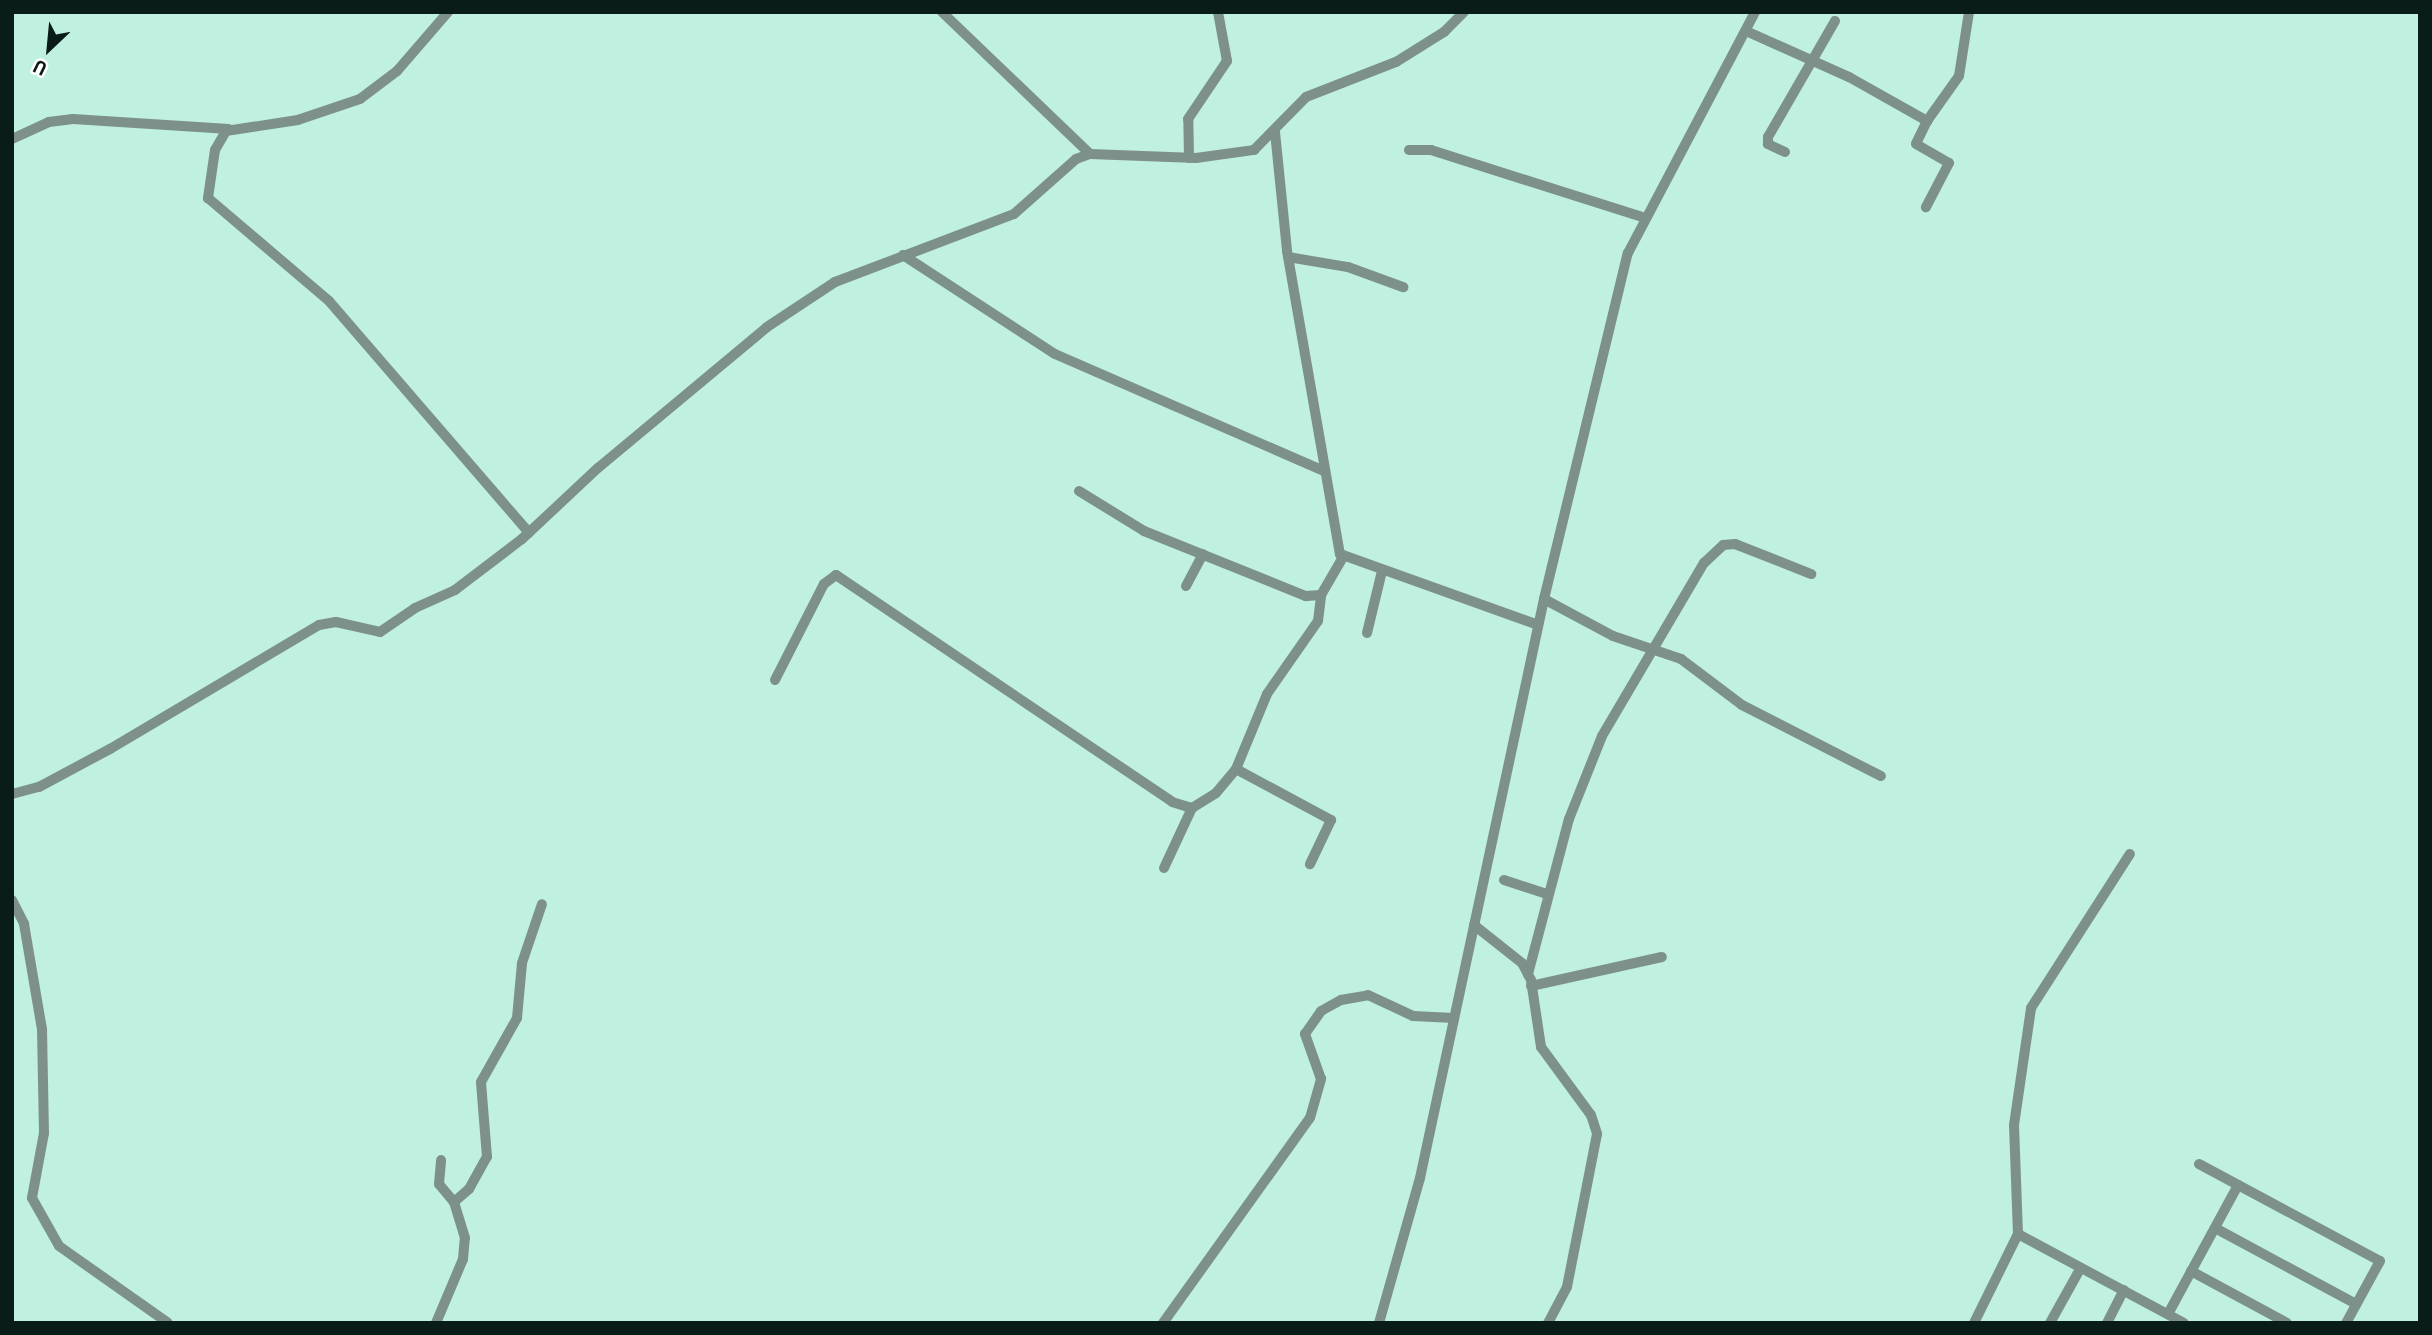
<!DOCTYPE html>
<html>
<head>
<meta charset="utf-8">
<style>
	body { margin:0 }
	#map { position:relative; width:2432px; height:1335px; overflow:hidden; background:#bff0e0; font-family:Barlow,sans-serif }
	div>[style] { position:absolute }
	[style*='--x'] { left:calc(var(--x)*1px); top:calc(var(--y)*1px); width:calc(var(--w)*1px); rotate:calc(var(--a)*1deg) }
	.minor>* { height:10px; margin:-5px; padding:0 5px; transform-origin:5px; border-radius:5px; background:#7d918a }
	span { translate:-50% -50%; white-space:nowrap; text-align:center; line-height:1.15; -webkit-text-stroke:7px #fff; paint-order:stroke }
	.frame { position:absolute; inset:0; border:14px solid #091c17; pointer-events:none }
	.north { position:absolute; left:14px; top:14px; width:70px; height:70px; -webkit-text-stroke:5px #fff; paint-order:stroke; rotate:206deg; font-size:19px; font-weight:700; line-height:28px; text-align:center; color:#091c17 }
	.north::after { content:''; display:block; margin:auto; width:24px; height:32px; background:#091c17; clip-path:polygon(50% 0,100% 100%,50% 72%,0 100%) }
</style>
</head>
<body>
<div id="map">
	<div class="minor">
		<i style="--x:448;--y:12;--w:78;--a:130.8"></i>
		<i style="--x:397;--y:71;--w:46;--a:142.9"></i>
		<i style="--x:360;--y:99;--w:65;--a:161.3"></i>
		<i style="--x:298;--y:120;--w:73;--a:171.3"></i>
		<i style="--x:226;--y:131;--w:22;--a:120"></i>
		<i style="--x:215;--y:150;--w:49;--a:98.3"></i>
		<i style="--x:208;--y:198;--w:159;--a:40.4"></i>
		<i style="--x:329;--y:301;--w:306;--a:49.2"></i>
		<i style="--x:942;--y:12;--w:205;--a:43.8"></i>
		<i style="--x:1746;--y:31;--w:113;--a:24.1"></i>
		<i style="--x:1849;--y:77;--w:90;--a:29.4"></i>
		<i style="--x:1927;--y:121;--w:25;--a:116"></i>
		<i style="--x:1916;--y:144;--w:38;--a:30"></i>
		<i style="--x:1949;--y:163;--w:50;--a:117.6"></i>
		<i style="--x:1927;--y:121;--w:55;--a:-54.6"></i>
		<i style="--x:1959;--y:76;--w:65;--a:-81.1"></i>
		<i style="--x:1275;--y:132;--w:120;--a:84.2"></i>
		<i style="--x:1287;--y:251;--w:308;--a:80.1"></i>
		<i style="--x:1340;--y:554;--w:210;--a:19.7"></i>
		<i style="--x:12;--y:139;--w:41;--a:-24.7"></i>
		<i style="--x:49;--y:122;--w:24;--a:-7"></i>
		<i style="--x:73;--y:119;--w:156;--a:3.7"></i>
		<i style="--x:1409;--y:150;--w:22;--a:0"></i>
		<i style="--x:1431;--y:150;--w:225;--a:17.6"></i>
		<i style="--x:1785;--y:152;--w:19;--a:-155"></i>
		<i style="--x:1768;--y:144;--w:7;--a:-90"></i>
		<i style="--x:1768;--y:137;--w:134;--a:-60"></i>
		<i style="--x:1189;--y:158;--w:39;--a:-91"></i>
		<i style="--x:1188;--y:119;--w:70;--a:-56.1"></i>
		<i style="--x:1227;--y:61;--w:50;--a:-100.4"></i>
		<i style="--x:903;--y:255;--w:181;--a:33.1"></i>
		<i style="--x:1055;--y:354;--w:293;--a:23.5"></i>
		<i style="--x:1288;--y:257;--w:61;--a:9.5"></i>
		<i style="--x:1348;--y:267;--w:59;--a:20"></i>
		<i style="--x:1079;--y:491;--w:76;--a:31.6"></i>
		<i style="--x:1144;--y:531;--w:175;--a:21.9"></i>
		<i style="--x:1306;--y:596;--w:15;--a:-4"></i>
		<i style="--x:1321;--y:595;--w:44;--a:-59.9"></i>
		<i style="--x:1186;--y:586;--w:36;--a:-62"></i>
		<i style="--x:1544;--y:599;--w:78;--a:28.2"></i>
		<i style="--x:1613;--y:636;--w:72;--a:18.7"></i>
		<i style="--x:1681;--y:659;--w:76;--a:37"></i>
		<i style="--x:1742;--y:705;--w:156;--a:27.1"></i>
		<i style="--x:1367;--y:633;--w:64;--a:-76.4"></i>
		<i style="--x:775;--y:680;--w:108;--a:-63"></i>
		<i style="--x:824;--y:584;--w:15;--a:-37"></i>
		<i style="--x:836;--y:575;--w:405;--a:34"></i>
		<i style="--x:1172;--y:802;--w:21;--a:17"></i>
		<i style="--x:1192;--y:808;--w:28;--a:-32"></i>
		<i style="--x:1216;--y:793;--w:31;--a:-50"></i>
		<i style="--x:1236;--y:769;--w:81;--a:-67.5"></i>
		<i style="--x:1267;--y:694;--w:89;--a:-55.1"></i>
		<i style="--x:1318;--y:621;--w:26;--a:-83"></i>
		<i style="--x:1236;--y:769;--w:108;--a:28.2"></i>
		<i style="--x:1331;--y:820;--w:49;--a:115.5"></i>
		<i style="--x:12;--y:794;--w:28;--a:-15"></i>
		<i style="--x:39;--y:787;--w:81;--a:-28.2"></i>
		<i style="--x:110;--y:749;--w:243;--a:-30.7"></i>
		<i style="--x:319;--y:625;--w:17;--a:-10"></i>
		<i style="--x:336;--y:622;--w:45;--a:12.8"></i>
		<i style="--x:380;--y:632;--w:42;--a:-34.4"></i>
		<i style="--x:415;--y:608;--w:44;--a:-24.2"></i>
		<i style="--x:455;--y:590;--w:84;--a:-37.3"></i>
		<i style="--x:522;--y:539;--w:104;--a:-43.1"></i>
		<i style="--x:598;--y:468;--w:220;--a:-39.8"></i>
		<i style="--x:767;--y:327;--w:82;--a:-33.5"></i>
		<i style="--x:835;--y:282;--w:191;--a:-20.8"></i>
		<i style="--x:1014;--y:214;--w:83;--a:-41.6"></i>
		<i style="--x:1076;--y:159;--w:15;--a:-20"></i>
		<i style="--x:1090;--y:154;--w:106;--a:2.2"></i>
		<i style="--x:1196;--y:158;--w:59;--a:-7.9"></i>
		<i style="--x:1254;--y:150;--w:74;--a:-45.5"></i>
		<i style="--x:1306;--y:97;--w:97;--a:-21.3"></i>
		<i style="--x:1396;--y:62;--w:57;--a:-32"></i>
		<i style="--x:1444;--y:32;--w:28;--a:-45"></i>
		<i style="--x:1164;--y:868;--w:66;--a:-65"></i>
		<i style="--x:1504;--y:880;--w:45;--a:18"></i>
		<i style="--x:12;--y:900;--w:27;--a:63"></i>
		<i style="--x:24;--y:924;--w:107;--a:80.3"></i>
		<i style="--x:42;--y:1029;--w:104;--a:88.9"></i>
		<i style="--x:44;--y:1133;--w:66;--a:100.5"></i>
		<i style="--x:32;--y:1198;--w:55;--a:60.6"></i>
		<i style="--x:59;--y:1246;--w:133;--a:35.2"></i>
		<i style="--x:1474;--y:925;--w:61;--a:38.4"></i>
		<i style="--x:1522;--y:963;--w:19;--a:62"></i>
		<i style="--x:1531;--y:980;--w:68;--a:81.5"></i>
		<i style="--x:1541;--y:1047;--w:84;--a:53.7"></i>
		<i style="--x:1591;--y:1115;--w:20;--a:72"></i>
		<i style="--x:1597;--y:1134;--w:156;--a:101.1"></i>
		<i style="--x:1567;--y:1287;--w:41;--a:117.8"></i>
		<i style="--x:1528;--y:974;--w:160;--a:-75.2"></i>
		<i style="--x:1569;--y:819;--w:89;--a:-68.3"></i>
		<i style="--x:1602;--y:736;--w:201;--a:-59.5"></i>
		<i style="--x:1704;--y:563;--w:26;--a:-43"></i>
		<i style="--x:1723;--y:545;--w:12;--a:-5"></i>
		<i style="--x:1735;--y:544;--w:82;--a:21.5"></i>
		<i style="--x:1531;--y:986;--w:134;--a:-12.5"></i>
		<i style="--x:2199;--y:1164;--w:205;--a:28.2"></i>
		<i style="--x:2380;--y:1261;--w:71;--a:118.7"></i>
		<i style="--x:454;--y:1202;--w:20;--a:-41"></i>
		<i style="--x:469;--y:1189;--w:37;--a:-61"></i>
		<i style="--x:487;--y:1157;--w:75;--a:-94.6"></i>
		<i style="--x:481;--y:1082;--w:73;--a:-60.6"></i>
		<i style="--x:517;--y:1018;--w:55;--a:-84.8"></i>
		<i style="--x:522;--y:963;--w:62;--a:-71.3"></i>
		<i style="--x:2215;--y:1228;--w:160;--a:28.3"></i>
		<i style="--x:2018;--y:1234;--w:188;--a:28.2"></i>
		<i style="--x:2191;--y:1271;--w:109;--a:28.4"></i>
		<i style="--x:2168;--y:1314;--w:147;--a:-61.5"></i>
		<i style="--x:436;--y:1323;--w:69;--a:-67.1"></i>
		<i style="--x:463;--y:1259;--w:21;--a:-85"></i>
		<i style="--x:465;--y:1238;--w:38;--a:-107"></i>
		<i style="--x:454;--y:1202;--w:23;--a:-130"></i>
		<i style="--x:439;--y:1184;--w:24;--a:-85"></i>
		<i style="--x:1163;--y:1323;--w:252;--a:-54.4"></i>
		<i style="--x:1310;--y:1118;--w:41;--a:-74.2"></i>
		<i style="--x:1321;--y:1079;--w:48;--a:-109.6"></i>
		<i style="--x:1305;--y:1034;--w:28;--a:-55"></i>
		<i style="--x:1321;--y:1011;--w:23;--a:-29"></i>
		<i style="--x:1341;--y:1000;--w:27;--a:-10"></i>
		<i style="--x:1368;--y:995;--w:50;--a:25"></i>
		<i style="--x:1413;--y:1016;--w:41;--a:2.8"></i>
		<i style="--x:1379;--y:1323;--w:151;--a:-74.2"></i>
		<i style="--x:1420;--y:1178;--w:592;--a:-77.91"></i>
		<i style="--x:1544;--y:599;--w:356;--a:-76.4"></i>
		<i style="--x:1628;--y:253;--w:272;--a:-62.2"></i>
		<i style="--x:1974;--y:1323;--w:99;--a:-63.7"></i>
		<i style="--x:2018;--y:1234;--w:109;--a:-92.1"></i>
		<i style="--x:2014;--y:1125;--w:118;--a:-81.7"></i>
		<i style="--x:2031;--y:1008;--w:183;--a:-57.3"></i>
		<i style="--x:2050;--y:1323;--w:62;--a:-60.9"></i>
		<i style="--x:2107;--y:1323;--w:37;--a:-63"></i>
	</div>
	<div class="frame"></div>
	<div class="north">U</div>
</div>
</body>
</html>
